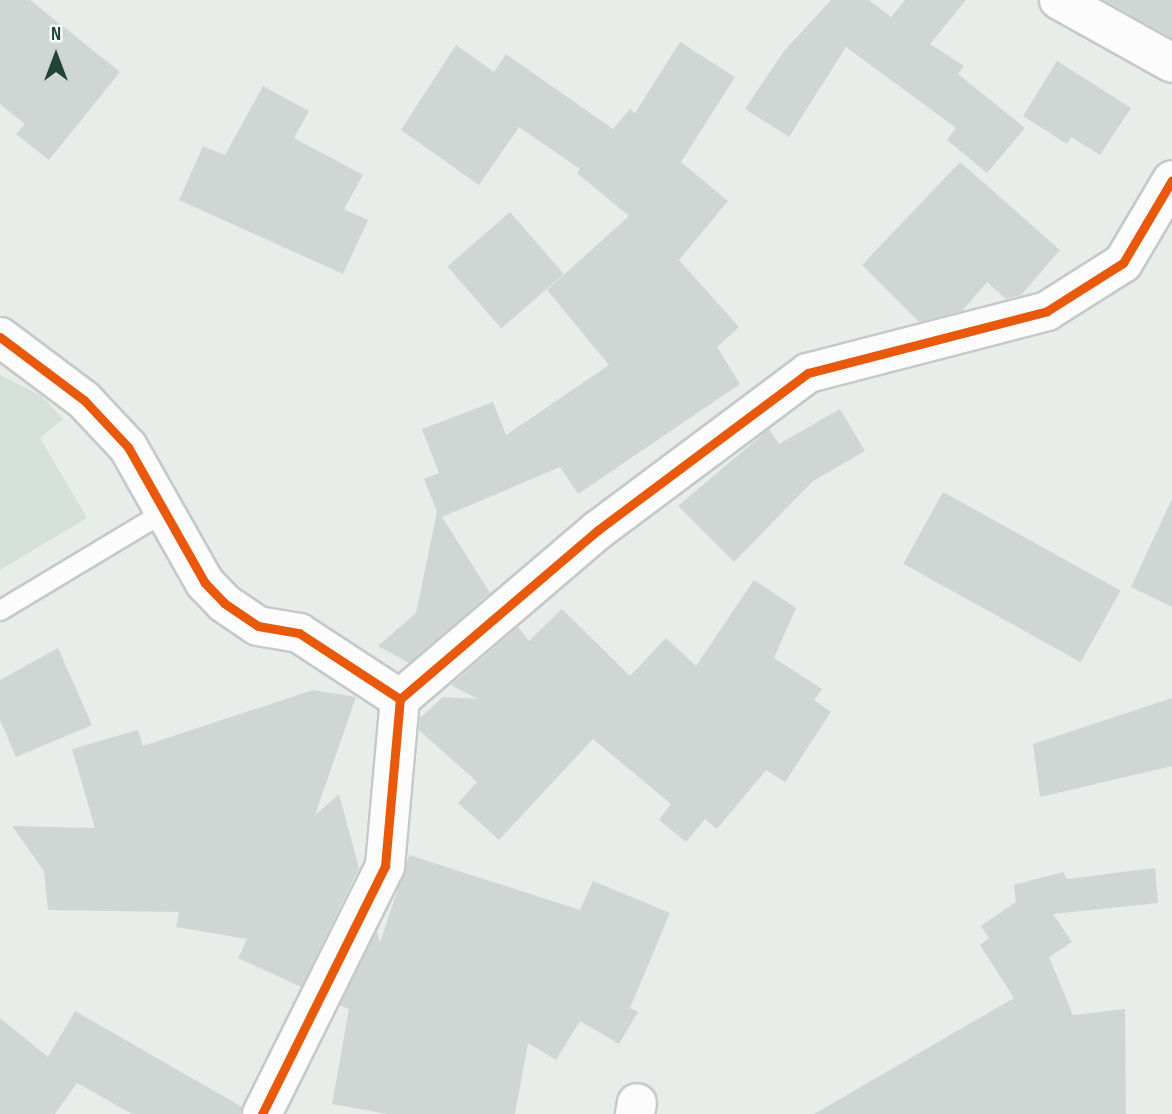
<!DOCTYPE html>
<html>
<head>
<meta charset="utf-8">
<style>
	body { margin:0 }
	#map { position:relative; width:1172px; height:1114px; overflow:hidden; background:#e8edea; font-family:"Sofia Sans Condensed",sans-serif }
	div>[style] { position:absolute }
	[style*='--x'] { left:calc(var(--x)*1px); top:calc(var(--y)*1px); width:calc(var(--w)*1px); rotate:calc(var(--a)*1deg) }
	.built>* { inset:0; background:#d5e0d9 }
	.building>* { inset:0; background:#d0d6d3; transform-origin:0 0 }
	.roads { filter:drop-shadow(2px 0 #c4cac7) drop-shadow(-2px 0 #c4cac7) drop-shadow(0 2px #c4cac7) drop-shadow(0 -2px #c4cac7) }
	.service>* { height:19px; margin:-9.5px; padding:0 9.5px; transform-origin:9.5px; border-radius:9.5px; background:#fcfcfc }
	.minor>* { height:38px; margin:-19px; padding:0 19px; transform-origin:19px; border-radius:19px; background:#fcfcfc }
	.cycleway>* { height:9px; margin:-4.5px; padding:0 4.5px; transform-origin:4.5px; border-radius:4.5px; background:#e8590c }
	span { translate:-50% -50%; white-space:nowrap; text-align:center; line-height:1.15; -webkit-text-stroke:5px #f6fbf8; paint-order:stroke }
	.north { position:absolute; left:21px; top:21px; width:70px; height:70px; -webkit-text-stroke:5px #f6fbf8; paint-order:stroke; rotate:0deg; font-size:19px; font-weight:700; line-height:28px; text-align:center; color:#214435 }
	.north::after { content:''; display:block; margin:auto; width:24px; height:32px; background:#214435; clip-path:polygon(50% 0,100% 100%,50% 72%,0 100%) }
</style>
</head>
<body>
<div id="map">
	<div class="built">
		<i style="clip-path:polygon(0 375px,42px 396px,63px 419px,40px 438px,87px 518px,0 570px)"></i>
	</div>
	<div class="building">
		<i style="clip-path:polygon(0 0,30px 0,120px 72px,49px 160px,16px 134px,25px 124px,0 104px)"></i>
		<i style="clip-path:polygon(831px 0,869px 0,891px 17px,905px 0,966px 0,930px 44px,964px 66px,958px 74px,1025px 128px,987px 173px,947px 140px,956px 128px,846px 47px,789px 137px,745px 109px,784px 51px)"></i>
		<i style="clip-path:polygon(1104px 0,1172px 0,1172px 38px)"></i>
		<i style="clip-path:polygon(680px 42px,735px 77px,681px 162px,728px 201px,679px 260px,739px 327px,717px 347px,740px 384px,578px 494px,560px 467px,442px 517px,490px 593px,409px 663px,378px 646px,416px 613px,437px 512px,424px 479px,439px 473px,422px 429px,493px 402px,506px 435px,609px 365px,547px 290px,629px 216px,577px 173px,580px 169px,519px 127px,479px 185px,401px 130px,456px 45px,494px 72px,506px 54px,613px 129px,630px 109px,635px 113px)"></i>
		<i style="clip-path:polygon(1057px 61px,1131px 108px,1100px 155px,1071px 137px,1067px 144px,1023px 116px)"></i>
		<i style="clip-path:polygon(263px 86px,309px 111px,294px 138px,363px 175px,344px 209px,368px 220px,343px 274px,179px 200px,203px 146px,225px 155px)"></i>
		<i style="clip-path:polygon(960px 162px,1060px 250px,1021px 295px,1006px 299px,987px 282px,962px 311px,919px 322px,862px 265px)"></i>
		<i style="left:510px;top:212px;width:82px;height:83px;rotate:49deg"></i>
		<i style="clip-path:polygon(840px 409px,865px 451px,813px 481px,734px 562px,678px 506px,769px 429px,779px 444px)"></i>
		<i style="left:943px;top:492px;width:203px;height:82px;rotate:29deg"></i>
		<i style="clip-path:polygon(1172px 499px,1172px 607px,1131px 587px)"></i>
		<i style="clip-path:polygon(754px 580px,796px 608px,774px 658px,822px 689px,814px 700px,831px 712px,785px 782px,766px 770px,717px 829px,705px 819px,686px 842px,659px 820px,671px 804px,593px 739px,499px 840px,458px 803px,477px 782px,419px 730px,420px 718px,443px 697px,478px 699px,451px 685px,518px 627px,529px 641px,562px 609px,630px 676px,666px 638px,696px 666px)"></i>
		<i style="clip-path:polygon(58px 648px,92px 725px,16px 757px,0 720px,0 680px)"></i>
		<i style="clip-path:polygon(313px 690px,356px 697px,315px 815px,339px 794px,359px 868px,301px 987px,238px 958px,247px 939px,176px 927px,179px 912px,48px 910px,44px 871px,12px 826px,95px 828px,72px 749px,138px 730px,143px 746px)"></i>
		<i style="clip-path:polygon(1172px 698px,1172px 766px,1040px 797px,1033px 744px)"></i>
		<i style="clip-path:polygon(409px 855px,580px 910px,593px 881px,670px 913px,630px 1008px,638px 1012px,619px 1044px,580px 1021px,556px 1060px,528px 1043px,515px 1114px,387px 1114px,332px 1104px,349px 1009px,340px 1005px,377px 931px,380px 943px)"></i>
		<i style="clip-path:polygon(1155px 868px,1158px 903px,1053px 914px,1072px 942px,1049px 957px,1073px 1015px,1125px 1009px,1126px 1114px,814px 1114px,1014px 998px,980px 945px,989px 938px,981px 926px,1016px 902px,1014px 885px,1063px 872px,1067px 879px)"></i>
		<i style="clip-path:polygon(75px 1011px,242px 1107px,240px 1114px,132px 1114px,77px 1083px,55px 1114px,0 1114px,0 1018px,48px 1057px)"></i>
	</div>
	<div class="roads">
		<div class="service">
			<i style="--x:0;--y:610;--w:192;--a:-31"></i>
		</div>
		<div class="minor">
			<i style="--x:1059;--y:0;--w:129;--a:29.1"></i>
			<i style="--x:0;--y:337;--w:105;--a:36.9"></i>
			<i style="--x:84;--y:400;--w:64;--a:46.9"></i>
			<i style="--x:128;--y:447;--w:156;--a:60.5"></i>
			<i style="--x:205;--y:583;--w:28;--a:46"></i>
			<i style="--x:224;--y:603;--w:41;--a:34.1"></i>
			<i style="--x:258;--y:626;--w:42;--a:9.7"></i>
			<i style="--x:299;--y:633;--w:121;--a:33.2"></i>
			<i style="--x:400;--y:699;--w:260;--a:-40.5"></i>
			<i style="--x:598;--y:530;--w:262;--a:-36.8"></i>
			<i style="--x:808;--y:373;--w:247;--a:-14.5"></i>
			<i style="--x:1047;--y:311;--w:90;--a:-32.3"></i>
			<i style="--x:1123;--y:263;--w:96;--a:-59.4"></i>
			<i style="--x:262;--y:1114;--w:277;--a:-63.6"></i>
			<i style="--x:385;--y:866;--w:168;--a:-84.9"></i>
			<i style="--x:635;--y:1114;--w:11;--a:-80"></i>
		</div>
	</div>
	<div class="cycleway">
		<i style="--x:0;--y:337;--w:105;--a:36.9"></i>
		<i style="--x:84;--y:400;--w:64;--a:46.9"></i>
		<i style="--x:128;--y:447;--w:156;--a:60.5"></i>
		<i style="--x:205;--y:583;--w:28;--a:46"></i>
		<i style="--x:224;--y:603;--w:41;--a:34.1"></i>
		<i style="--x:258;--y:626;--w:42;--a:9.7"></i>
		<i style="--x:299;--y:633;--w:121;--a:33.2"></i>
		<i style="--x:400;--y:699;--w:260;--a:-40.5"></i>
		<i style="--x:598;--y:530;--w:262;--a:-36.8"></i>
		<i style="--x:808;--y:373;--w:247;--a:-14.5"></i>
		<i style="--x:1047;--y:311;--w:90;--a:-32.3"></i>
		<i style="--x:1123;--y:263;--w:96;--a:-59.4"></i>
		<i style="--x:262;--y:1114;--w:277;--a:-63.6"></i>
		<i style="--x:385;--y:866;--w:168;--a:-84.9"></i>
	</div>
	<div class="north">N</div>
</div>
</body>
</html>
